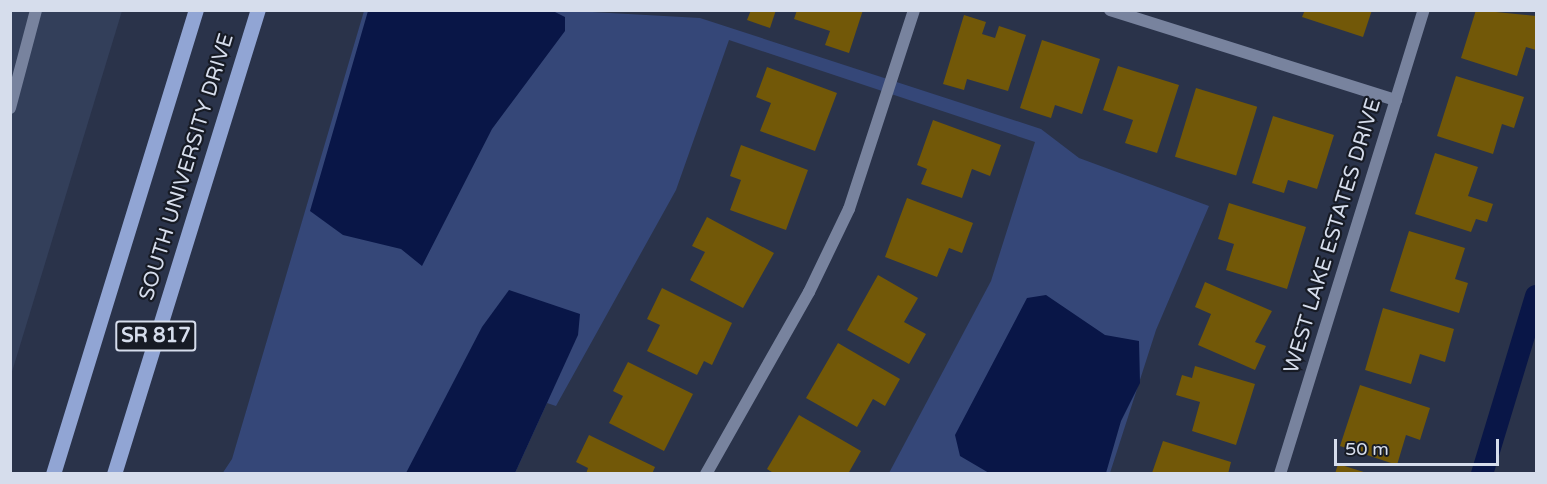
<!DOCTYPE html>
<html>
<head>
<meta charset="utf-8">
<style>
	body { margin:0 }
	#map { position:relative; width:1547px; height:484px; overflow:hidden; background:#2a334a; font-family:"Varela Round",sans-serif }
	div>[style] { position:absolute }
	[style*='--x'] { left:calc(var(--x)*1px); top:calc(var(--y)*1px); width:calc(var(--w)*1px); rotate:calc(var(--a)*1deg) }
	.built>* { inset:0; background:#333f5a }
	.green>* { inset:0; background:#354778 }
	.water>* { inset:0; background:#091647 }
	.canal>* { height:22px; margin:-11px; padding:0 11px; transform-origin:11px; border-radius:11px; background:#091647 }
	.building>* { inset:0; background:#725808; transform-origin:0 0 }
	.lane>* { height:12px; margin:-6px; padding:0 6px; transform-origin:6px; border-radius:6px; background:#78839e }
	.street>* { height:12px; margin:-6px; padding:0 6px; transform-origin:6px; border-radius:6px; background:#78839e }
	.primary>* { height:15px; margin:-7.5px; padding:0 7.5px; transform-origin:7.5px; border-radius:7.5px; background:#91a5d4 }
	span { translate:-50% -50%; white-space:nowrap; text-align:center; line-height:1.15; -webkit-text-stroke:4.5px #171b25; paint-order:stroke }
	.shield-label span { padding:2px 4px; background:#171b25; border:2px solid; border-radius:4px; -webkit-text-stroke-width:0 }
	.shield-label { font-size:20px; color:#d6ddec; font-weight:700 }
	.street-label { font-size:21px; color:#d6ddec }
	.frame { position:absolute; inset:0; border:12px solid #d6ddec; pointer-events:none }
	.scale { position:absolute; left:1334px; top:439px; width:165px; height:27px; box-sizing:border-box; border:3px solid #d6ddec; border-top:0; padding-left:8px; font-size:18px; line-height:21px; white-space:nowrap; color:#d6ddec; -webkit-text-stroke:4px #171b25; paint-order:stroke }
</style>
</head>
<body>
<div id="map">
	<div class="built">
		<i style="clip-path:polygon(11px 11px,122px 11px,11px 375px)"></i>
	</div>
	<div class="green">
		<i style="clip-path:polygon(556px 10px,700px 18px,1041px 129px,1079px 158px,1209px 206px,1156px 330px,1110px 473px,889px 473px,991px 281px,1035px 142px,729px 40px,676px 190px,556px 406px,547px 403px,515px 473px,222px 474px,232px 459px,364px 11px)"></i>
	</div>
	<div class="water">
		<i style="clip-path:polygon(551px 10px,565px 17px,565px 31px,492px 129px,422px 266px,401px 249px,343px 235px,310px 211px,368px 11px)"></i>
		<i style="clip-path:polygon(509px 290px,580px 314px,578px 335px,515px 473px,406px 473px,482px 327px)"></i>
		<i style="clip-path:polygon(1046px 295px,1105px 335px,1139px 341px,1140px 383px,1121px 421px,1106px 473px,989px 473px,960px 456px,955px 435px,1027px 298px)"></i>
	</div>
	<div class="canal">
		<i style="--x:1482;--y:474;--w:186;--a:-73.1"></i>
	</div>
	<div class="building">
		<i style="clip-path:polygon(751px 10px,776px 10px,770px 28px,747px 20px)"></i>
		<i style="clip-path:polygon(797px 10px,863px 10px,849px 53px,825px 45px,830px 31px,794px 19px)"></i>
		<i style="clip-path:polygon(1305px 10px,1372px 10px,1363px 37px,1302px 17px)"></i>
		<i style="clip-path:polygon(1476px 10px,1536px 16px,1536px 50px,1526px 47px,1517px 76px,1461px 58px)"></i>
		<i style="clip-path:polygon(964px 15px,986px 22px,982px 34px,995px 38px,999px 26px,1026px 35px,1008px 91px,967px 79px,964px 90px,943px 84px)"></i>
		<i style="clip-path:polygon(1042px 40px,1100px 59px,1082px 114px,1055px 105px,1051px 118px,1020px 108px)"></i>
		<i style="clip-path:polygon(1118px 66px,1179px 85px,1157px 153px,1125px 143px,1133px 120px,1103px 110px)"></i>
		<i style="clip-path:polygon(767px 67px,837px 93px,815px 151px,760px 131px,771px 103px,756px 97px)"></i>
		<i style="clip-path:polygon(1456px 76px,1524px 97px,1514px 128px,1502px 124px,1493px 154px,1437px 136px)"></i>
		<i style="left:1196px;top:88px;width:64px;height:72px;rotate:17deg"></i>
		<i style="clip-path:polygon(1273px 116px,1334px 135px,1317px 189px,1288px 180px,1284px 193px,1252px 183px)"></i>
		<i style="clip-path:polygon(933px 120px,1001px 145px,990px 176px,972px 169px,962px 198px,921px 184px,927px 169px,917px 165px)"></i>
		<i style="clip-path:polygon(741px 145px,808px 170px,786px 230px,730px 210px,741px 180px,730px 176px)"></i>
		<i style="clip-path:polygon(1435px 153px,1478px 167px,1468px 196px,1493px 204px,1487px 222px,1476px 219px,1471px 232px,1415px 214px)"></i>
		<i style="clip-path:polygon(907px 198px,973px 223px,962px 253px,949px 248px,937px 277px,885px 257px)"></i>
		<i style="clip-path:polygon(1229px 203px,1306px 227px,1287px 289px,1226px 270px,1234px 244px,1218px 239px)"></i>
		<i style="clip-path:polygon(707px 217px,774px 253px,743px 308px,690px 280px,705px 252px,692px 246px)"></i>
		<i style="clip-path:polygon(1409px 231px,1465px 248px,1455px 279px,1468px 283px,1459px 313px,1390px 291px)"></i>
		<i style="clip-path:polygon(878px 275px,918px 298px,904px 322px,926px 334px,909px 364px,847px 330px)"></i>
		<i style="clip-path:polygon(1205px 282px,1272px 311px,1255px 342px,1266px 346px,1255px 370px,1198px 345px,1211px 314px,1195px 307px)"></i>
		<i style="clip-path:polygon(662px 288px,732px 323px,712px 365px,704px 361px,697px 375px,647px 351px,660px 325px,647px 319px)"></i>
		<i style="clip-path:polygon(1383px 308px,1454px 329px,1445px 362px,1420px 354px,1411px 384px,1365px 370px)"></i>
		<i style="clip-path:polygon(838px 343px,900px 379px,885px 406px,873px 399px,857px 427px,806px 398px)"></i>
		<i style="clip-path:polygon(628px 362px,693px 394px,664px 451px,609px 423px,623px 396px,613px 391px)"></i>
		<i style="clip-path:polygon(1195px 366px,1255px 384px,1236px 445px,1192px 431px,1200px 402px,1176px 395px,1182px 375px,1192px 378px)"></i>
		<i style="clip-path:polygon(1360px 385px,1430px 408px,1420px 440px,1406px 435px,1397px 465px,1340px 446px)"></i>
		<i style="clip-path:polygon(799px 415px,861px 451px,848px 474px,775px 474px,767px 469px)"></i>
		<i style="clip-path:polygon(589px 435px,655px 467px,652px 474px,586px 474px,588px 468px,576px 462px)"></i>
		<i style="clip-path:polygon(1163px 441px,1231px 462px,1228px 474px,1152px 473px)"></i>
		<i style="clip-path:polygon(1338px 464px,1367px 473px,1367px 474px,1335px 474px)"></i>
	</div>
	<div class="lane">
		<i style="--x:10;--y:108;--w:101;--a:-75.1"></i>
	</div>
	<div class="street">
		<i style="--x:1110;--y:10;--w:300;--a:17.5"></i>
		<i style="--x:706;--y:474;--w:209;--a:-60.5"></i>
		<i style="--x:809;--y:292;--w:92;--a:-64.3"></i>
		<i style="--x:849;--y:209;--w:209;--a:-71.9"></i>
		<i style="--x:1280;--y:474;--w:486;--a:-72.8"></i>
	</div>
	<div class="primary">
		<i style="--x:53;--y:474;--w:486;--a:-72.9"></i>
		<i style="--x:114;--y:474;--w:486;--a:-72.8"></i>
	</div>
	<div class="shield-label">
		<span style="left:156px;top:336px">SR 817</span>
	</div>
	<div class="street-label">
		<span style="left:187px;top:167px;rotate:-73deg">SOUTH UNIVERSITY DRIVE</span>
		<span style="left:1333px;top:236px;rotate:-73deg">WEST LAKE ESTATES DRIVE</span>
	</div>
	<div class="frame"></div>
	<div class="scale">50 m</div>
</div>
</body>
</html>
